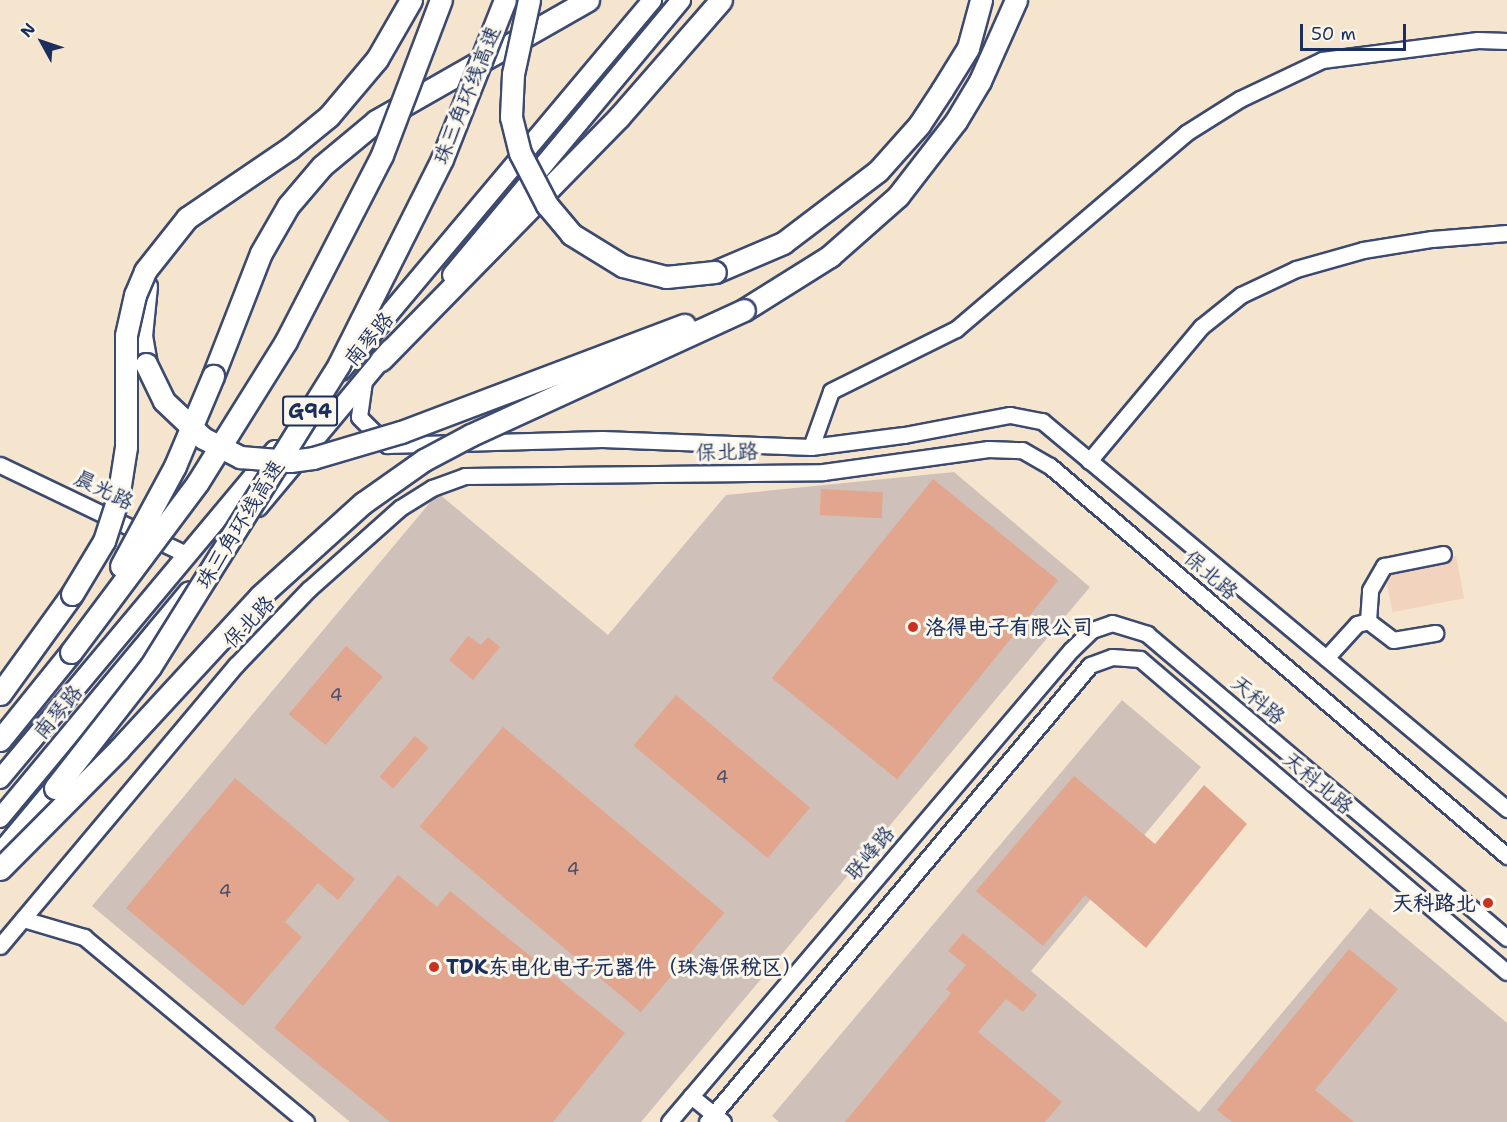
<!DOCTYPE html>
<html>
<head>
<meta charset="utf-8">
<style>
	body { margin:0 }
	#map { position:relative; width:1507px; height:1122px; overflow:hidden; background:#f6e5ce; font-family:"Shantell Sans","LXGW WenKai TC",sans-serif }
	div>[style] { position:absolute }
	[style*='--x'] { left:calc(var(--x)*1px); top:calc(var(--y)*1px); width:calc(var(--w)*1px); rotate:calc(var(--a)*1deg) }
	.built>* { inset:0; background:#f2d4be; transform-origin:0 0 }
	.industrial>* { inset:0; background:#cfc0ba }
	.building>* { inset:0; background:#e1a68d; transform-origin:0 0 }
	.roads { filter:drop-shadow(2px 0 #3c4a6f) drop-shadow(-2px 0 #3c4a6f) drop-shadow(0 2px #3c4a6f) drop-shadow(0 -2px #3c4a6f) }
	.minor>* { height:15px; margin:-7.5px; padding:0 7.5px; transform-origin:7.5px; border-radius:7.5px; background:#fff }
	.major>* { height:18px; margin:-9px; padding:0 9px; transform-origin:9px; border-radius:9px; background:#fff }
	.highway>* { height:21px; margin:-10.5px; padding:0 10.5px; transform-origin:10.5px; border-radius:10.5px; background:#fff }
	.bridges { filter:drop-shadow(2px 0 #3c4a6f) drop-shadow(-2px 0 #3c4a6f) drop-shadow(0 2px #3c4a6f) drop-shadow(0 -2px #3c4a6f) }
	.highway-bridge>* { height:21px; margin:-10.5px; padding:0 10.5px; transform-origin:10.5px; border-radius:10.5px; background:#fff }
	.dots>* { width:16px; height:16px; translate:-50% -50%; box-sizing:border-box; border:3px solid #fbf7ec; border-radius:50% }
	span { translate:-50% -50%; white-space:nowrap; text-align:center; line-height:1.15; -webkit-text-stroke:6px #fbf7ec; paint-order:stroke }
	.number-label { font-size:18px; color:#4c4d6a }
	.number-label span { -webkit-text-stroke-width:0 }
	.shield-label span { padding:2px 4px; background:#fbf7ec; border:2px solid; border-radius:4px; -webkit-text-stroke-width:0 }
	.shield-label { font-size:20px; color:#1b2f5e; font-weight:700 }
	.street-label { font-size:21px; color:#1b2f5e }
	.poi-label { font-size:21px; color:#1b2f5e; font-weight:700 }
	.left { translate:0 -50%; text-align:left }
	.right { translate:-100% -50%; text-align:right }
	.north { position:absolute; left:12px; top:12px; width:60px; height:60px; -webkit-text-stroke:4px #fbf7ec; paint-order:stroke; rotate:310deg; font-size:16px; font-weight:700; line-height:24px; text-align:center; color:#1b2f5e }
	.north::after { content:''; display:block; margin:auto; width:21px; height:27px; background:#1b2f5e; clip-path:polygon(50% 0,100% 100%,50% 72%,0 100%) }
	.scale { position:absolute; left:1300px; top:24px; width:106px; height:27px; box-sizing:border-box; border:3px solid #1b2f5e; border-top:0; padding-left:8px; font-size:18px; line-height:21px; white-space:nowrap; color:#1b2f5e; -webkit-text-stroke:4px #fbf7ec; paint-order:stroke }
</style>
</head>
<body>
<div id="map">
	<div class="built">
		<i style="left:1456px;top:556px;width:43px;height:73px;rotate:79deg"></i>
	</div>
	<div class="industrial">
		<i style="clip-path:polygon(954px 472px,1090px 587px,641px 1122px,350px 1122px,92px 906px,438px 493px,608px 635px,726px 495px)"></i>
		<i style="clip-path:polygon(1122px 700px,1201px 767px,1031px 971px,1199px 1112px,1370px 908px,1507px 1023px,1507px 1122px,779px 1122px,772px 1116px)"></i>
	</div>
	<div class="building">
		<i style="left:933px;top:479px;width:161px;height:256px;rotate:39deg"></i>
		<i style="left:821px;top:489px;width:62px;height:26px;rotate:3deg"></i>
		<i style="clip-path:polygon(468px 636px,481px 645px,488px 637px,500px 647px,473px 680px,449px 660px)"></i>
		<i style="left:346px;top:646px;width:48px;height:89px;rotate:40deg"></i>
		<i style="left:676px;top:695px;width:175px;height:66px;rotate:40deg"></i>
		<i style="left:503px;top:727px;width:289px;height:130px;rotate:40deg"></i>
		<i style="left:415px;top:736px;width:18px;height:54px;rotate:41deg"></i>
		<i style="clip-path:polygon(1074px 776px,1155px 844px,1204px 785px,1247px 824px,1146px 948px,1085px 895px,1043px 946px,976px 891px)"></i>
		<i style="clip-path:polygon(235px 778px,355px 879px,338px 900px,318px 883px,285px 922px,302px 937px,243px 1006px,126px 908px)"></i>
		<i style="clip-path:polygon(398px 875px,437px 907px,450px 891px,625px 1033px,553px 1122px,390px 1122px,274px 1028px)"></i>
		<i style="clip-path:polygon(963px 933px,1037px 995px,1023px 1012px,1006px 999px,978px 1032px,1062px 1102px,1045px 1122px,845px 1122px,951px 993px,946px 989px,966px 965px,948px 951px)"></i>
		<i style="clip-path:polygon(1349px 949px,1398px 989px,1315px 1090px,1354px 1122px,1232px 1122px,1217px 1110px)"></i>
	</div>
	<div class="roads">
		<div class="minor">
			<i style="--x:364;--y:381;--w:36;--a:98"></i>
			<i style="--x:359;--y:417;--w:40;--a:45"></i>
			<i style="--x:387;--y:445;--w:215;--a:-1.6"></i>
			<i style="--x:602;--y:439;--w:209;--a:2.2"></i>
			<i style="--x:811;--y:447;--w:94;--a:-7.4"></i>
			<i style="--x:904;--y:435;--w:108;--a:-10.7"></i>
			<i style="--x:1010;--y:415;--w:33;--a:11"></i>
			<i style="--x:1042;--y:421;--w:606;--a:39.84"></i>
			<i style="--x:811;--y:447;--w:59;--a:-70.3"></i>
			<i style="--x:831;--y:391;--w:140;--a:-26.4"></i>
			<i style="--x:956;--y:329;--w:302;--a:-40.4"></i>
			<i style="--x:1186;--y:133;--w:64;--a:-32.2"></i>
			<i style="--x:1240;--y:99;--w:91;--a:-25.4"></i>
			<i style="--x:1322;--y:60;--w:157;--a:-7.3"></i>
			<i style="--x:1478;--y:40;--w:29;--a:2"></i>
			<i style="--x:1089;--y:461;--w:175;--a:-50.1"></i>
			<i style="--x:1201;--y:327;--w:51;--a:-38.7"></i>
			<i style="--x:1241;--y:295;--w:61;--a:-25.3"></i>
			<i style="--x:1296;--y:269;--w:70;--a:-15.8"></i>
			<i style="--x:1363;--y:250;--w:70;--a:-9.1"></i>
			<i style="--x:1432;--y:239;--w:75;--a:-4.6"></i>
			<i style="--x:0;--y:465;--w:208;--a:25.6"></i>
			<i style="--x:1368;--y:621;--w:31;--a:-86"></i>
			<i style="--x:1370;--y:590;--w:28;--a:-60"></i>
			<i style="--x:1384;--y:566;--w:60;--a:-11.5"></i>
			<i style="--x:1326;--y:658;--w:46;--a:-47.6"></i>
			<i style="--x:1357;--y:624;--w:11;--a:-15"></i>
			<i style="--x:1368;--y:621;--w:31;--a:37"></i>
			<i style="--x:1393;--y:640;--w:43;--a:-9.5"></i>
			<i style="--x:23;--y:919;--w:64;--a:16.4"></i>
			<i style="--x:84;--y:937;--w:289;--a:39.8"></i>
			<i style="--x:0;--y:946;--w:367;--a:-50"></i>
			<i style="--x:236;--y:665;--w:105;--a:-46.2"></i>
			<i style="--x:309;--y:589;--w:122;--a:-41.7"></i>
			<i style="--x:400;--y:508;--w:38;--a:-32"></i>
			<i style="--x:432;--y:488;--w:35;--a:-20"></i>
			<i style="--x:465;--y:476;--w:358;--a:-0.6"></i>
			<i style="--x:823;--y:472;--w:167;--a:-7.9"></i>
			<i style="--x:988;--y:449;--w:34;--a:2"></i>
			<i style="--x:1022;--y:450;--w:32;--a:30"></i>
			<i style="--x:1050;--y:466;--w:601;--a:40.48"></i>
			<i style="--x:691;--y:1096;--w:41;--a:39.1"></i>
			<i style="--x:669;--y:1122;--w:620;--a:-49.58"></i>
			<i style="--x:1071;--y:650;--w:29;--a:-44"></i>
			<i style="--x:1092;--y:630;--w:21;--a:-19"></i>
			<i style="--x:1112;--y:623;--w:37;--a:17"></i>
			<i style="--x:1147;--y:634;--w:471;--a:40.2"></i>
			<i style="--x:707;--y:1122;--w:596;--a:-50.03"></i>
			<i style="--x:1090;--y:665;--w:23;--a:-20"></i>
			<i style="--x:1112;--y:657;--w:28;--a:4"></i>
			<i style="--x:1140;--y:659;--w:482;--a:40.5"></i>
		</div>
		<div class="major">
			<i style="--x:452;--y:275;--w:358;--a:-50.2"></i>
			<i style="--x:341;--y:371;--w:484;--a:-50"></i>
			<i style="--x:258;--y:507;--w:206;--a:-50.1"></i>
			<i style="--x:0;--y:779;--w:429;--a:-50.1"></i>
			<i style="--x:0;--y:818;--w:295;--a:-50.2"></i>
		</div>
		<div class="highway">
			<i style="--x:715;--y:272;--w:74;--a:-23.1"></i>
			<i style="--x:783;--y:243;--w:119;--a:-37.2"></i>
			<i style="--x:878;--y:171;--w:62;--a:-48.3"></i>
			<i style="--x:919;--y:125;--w:42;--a:-56.7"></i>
			<i style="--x:942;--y:90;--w:49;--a:-58.2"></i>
			<i style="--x:968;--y:48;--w:50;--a:-74.8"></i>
			<i style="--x:744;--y:310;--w:102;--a:-32.1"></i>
			<i style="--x:830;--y:256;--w:91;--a:-41.4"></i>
			<i style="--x:898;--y:196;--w:95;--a:-52.3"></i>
			<i style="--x:956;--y:121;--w:47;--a:-59"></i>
			<i style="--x:980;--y:81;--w:89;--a:-66"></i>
			<i style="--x:381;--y:360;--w:340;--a:-45.6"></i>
			<i style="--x:619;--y:117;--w:155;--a:-48.9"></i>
			<i style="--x:146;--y:364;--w:28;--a:-100"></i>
			<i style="--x:141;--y:336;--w:50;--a:-84.3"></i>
			<i style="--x:213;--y:376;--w:132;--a:-68.7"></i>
			<i style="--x:261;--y:253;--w:54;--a:-60.1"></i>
			<i style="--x:288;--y:206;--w:52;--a:-49.6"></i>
			<i style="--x:322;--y:166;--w:70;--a:-39.8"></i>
			<i style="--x:376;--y:121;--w:244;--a:-29.7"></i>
			<i style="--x:0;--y:694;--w:123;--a:-54.2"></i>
			<i style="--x:0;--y:740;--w:113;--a:-51.1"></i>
			<i style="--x:0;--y:854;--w:86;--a:-50.2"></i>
		</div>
	</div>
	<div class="bridges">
		<div class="highway-bridge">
			<i style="--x:529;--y:0;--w:76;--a:102.2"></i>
			<i style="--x:513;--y:74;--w:43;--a:92.7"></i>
			<i style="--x:511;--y:117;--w:37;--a:76"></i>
			<i style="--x:520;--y:153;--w:59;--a:62.6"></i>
			<i style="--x:547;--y:205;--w:38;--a:50"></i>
			<i style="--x:571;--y:234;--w:61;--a:31.6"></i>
			<i style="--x:623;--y:266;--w:44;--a:14.3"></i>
			<i style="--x:666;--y:277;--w:49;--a:-5.8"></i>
			<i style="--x:146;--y:364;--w:41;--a:64.1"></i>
			<i style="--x:164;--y:401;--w:54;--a:43.5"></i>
			<i style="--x:203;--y:438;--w:42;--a:27.2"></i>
			<i style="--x:240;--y:457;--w:50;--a:4.6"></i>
			<i style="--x:290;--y:461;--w:23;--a:-7"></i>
			<i style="--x:313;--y:458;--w:92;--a:-16.5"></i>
			<i style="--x:401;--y:432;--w:303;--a:-20.7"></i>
			<i style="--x:121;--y:566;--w:114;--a:-61.6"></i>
			<i style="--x:175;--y:466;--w:98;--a:-67.1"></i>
			<i style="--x:72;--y:594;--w:62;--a:-58.9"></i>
			<i style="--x:104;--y:541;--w:45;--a:-72"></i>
			<i style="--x:118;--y:498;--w:52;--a:-81.1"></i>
			<i style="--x:126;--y:447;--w:112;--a:-90"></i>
			<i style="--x:126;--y:335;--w:41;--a:-77.3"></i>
			<i style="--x:135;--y:295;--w:26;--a:-67"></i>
			<i style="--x:145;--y:271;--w:68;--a:-51.6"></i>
			<i style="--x:187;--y:218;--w:125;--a:-34.2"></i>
			<i style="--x:290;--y:148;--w:50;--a:-39.4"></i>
			<i style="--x:329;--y:116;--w:75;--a:-49.9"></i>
			<i style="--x:377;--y:59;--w:68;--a:-60"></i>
			<i style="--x:71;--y:652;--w:212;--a:-53.2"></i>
			<i style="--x:198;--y:482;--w:166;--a:-58"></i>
			<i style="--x:286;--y:341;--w:209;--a:-62.7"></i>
			<i style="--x:382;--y:155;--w:166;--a:-69.2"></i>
			<i style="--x:55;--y:788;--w:154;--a:-51.9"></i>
			<i style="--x:150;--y:667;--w:357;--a:-58"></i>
			<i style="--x:339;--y:364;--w:229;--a:-63.3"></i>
			<i style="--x:442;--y:159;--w:171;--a:-68.4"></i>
			<i style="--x:0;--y:869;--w:169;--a:-45.2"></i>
			<i style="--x:119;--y:749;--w:208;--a:-47.3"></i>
			<i style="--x:260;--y:596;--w:139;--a:-42.1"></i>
			<i style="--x:363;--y:503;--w:75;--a:-35.2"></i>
			<i style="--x:424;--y:460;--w:53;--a:-28"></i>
			<i style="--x:471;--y:435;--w:300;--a:-24.6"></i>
		</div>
	</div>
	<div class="dots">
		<i style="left:913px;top:627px;background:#c8321e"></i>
		<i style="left:1488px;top:903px;background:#c8321e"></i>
		<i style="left:434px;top:967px;background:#c8321e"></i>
	</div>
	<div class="number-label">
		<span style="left:336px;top:695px">4</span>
		<span style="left:722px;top:777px">4</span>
		<span style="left:573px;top:869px">4</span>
		<span style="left:225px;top:891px">4</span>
	</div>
	<div class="shield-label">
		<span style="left:310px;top:411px">G94</span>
	</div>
	<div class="street-label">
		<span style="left:467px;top:95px;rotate:-68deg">珠三角环线高速</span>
		<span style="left:369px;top:339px;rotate:-50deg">南琴路</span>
		<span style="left:727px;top:452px;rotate:-1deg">保北路</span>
		<span style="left:104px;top:490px;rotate:26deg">晨光路</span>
		<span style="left:240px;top:524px;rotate:-58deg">珠三角环线高速</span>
		<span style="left:1211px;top:575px;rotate:41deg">保北路</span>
		<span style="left:249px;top:622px;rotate:-46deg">保北路</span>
		<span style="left:1258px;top:700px;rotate:40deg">天科路</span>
		<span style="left:58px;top:712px;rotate:-50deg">南琴路</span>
		<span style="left:1318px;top:783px;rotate:40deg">天科北路</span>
		<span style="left:870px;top:853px;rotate:-50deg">联峰路</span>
	</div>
	<div class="poi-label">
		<span class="left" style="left:925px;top:627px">洛得电子有限公司</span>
		<span class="right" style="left:1476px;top:903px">天科路北</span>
		<span class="left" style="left:446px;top:967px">TDK东电化电子元器件（珠海保税区）</span>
	</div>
	<div class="north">N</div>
	<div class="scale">50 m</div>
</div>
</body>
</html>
